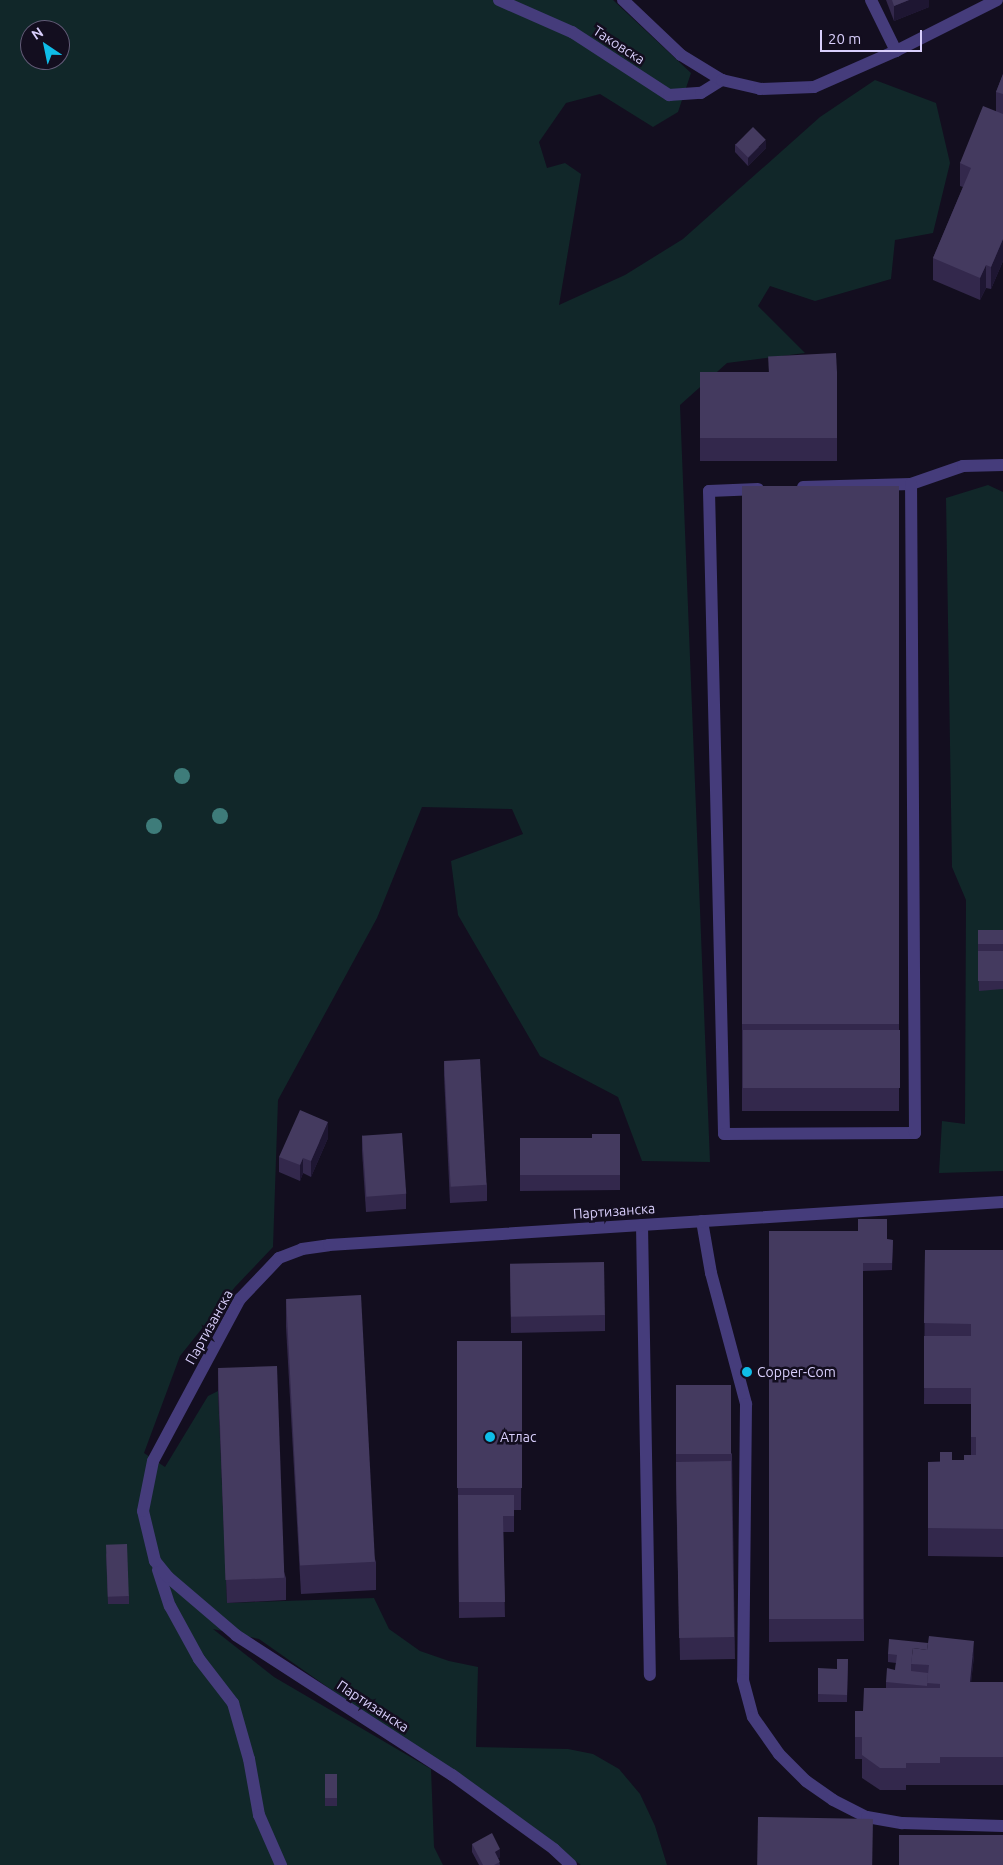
<!DOCTYPE html>
<html>
<head>
<meta charset="utf-8">
<style>
	body { margin:0 }
	#map { position:relative; width:1003px; height:1865px; overflow:hidden; background:#130e1f; font-family:Ubuntu,sans-serif }
	div>[style] { position:absolute }
	[style*='--x'] { left:calc(var(--x)*1px); top:calc(var(--y)*1px); width:calc(var(--w)*1px); rotate:calc(var(--a)*1deg) }
	.green>* { inset:0; background:#112729 }
	.minor>* { height:12px; margin:-6px; padding:0 6px; transform-origin:6px; border-radius:6px; background:#453c7b }
	.trees>* { width:16px; height:16px; margin:-8px; border-radius:50%; background:#3e7c7a }
	.wall>* { inset:0; background:#33284c; transform-origin:0 0 }
	.shaded-wall>* { inset:0; background:#1e1632 }
	.building>* { inset:0; background:#443a5f; transform-origin:0 0 }
	.dots>* { width:14px; height:14px; translate:-50% -50%; box-sizing:border-box; border:2px solid #130e1f; border-radius:50% }
	span { translate:-50% -50%; white-space:nowrap; text-align:center; line-height:1.15; -webkit-text-stroke:5px #130e1f; paint-order:stroke }
	.street-label { font-size:14px; color:#d9cffc }
	.poi-label { font-size:14px; color:#d9cffc }
	.left { translate:0 -50%; text-align:left }
	.north { position:absolute; left:20px; top:20px; width:50px; height:50px; box-sizing:border-box; background:#130e1f; border:1px solid #625b77; border-radius:50%; rotate:326deg; font-size:14px; font-weight:700; line-height:20px; text-align:center; color:#d9cffc }
	.north::after { content:''; display:block; margin:auto; width:18px; height:22px; background:#0fbde8; clip-path:polygon(50% 0,100% 100%,50% 72%,0 100%) }
	.scale { position:absolute; left:820px; top:30px; width:102px; height:22px; box-sizing:border-box; border:2px solid #d9cffc; border-top:0; padding-left:6px; font-size:15px; line-height:18px; white-space:nowrap; color:#d9cffc; -webkit-text-stroke:4px #130e1f; paint-order:stroke }
</style>
</head>
<body>
<div id="map">
	<div class="green">
		<i style="clip-path:polygon(evenodd,0 0,613px 0,691px 73px,678px 112px,653px 127px,600px 94px,566px 103px,539px 142px,547px 168px,565px 163px,581px 174px,559px 305px,625px 275px,683px 239px,820px 117px,875px 80px,936px 103px,950px 163px,933px 233px,895px 240px,891px 279px,815px 301px,770px 286px,758px 306px,805px 353px,727px 363px,680px 405px,710px 1162px,642px 1161px,618px 1097px,540px 1056px,458px 915px,451px 861px,523px 834px,512px 809px,422px 807px,377px 918px,278px 1100px,273px 1247px,235px 1287px,180px 1356px,144px 1453px,165px 1467px,208px 1396px,218px 1391px,227px 1603px,374px 1598px,389px 1629px,420px 1651px,449px 1661px,478px 1667px,476px 1747px,568px 1749px,593px 1754px,619px 1769px,640px 1794px,655px 1826px,667px 1865px,581px 1865px,259px 1639px,213px 1629px,274px 1677px,431px 1769px,434px 1847px,443px 1865px,0 1865px,0 0,30px 30px,60px 30px,60px 60px,30px 60px,30px 30px)"></i>
		<i style="clip-path:polygon(988px 485px,1003px 492px,1003px 1171px,939px 1173px,942px 1121px,965px 1124px,966px 900px,952px 867px,946px 498px)"></i>
	</div>
	<div class="minor">
		<i style="--x:499;--y:0;--w:80;--a:23.7"></i>
		<i style="--x:572;--y:32;--w:116;--a:33"></i>
		<i style="--x:669;--y:95;--w:32;--a:-4"></i>
		<i style="--x:701;--y:93;--w:25;--a:-32"></i>
		<i style="--x:623;--y:0;--w:80;--a:43.5"></i>
		<i style="--x:681;--y:55;--w:48;--a:31.4"></i>
		<i style="--x:722;--y:80;--w:39;--a:13"></i>
		<i style="--x:760;--y:89;--w:54;--a:-2.1"></i>
		<i style="--x:814;--y:87;--w:90;--a:-23.7"></i>
		<i style="--x:896;--y:51;--w:113;--a:-26.8"></i>
		<i style="--x:871;--y:0;--w:57;--a:63.9"></i>
		<i style="--x:803;--y:487;--w:108;--a:-1.6"></i>
		<i style="--x:911;--y:484;--w:55;--a:-19.1"></i>
		<i style="--x:963;--y:466;--w:40;--a:-1.4"></i>
		<i style="--x:758;--y:489;--w:49;--a:177.7"></i>
		<i style="--x:709;--y:491;--w:643;--a:88.66"></i>
		<i style="--x:724;--y:1134;--w:191;--a:-0.3"></i>
		<i style="--x:915;--y:1133;--w:649;--a:-90.35"></i>
		<i style="--x:702;--y:1221;--w:53;--a:80.2"></i>
		<i style="--x:711;--y:1273;--w:136;--a:75"></i>
		<i style="--x:746;--y:1404;--w:276;--a:90.6"></i>
		<i style="--x:743;--y:1680;--w:38;--a:75"></i>
		<i style="--x:753;--y:1717;--w:45;--a:54.9"></i>
		<i style="--x:779;--y:1754;--w:38;--a:45"></i>
		<i style="--x:806;--y:1781;--w:33;--a:35"></i>
		<i style="--x:833;--y:1800;--w:38;--a:27"></i>
		<i style="--x:867;--y:1817;--w:36;--a:10"></i>
		<i style="--x:902;--y:1823;--w:101;--a:1.7"></i>
		<i style="--x:642;--y:1225;--w:450;--a:89"></i>
		<i style="--x:158;--y:1570;--w:38;--a:72"></i>
		<i style="--x:170;--y:1606;--w:60;--a:61.3"></i>
		<i style="--x:199;--y:1659;--w:56;--a:52.3"></i>
		<i style="--x:233;--y:1703;--w:58;--a:74.1"></i>
		<i style="--x:249;--y:1759;--w:57;--a:79.9"></i>
		<i style="--x:259;--y:1815;--w:55;--a:66.3"></i>
		<i style="--x:571;--y:1865;--w:23;--a:-137"></i>
		<i style="--x:554;--y:1849;--w:126;--a:-144"></i>
		<i style="--x:452;--y:1775;--w:257;--a:-147.1"></i>
		<i style="--x:236;--y:1635;--w:89;--a:-139.5"></i>
		<i style="--x:168;--y:1577;--w:21;--a:-129"></i>
		<i style="--x:155;--y:1561;--w:51;--a:-103.5"></i>
		<i style="--x:143;--y:1511;--w:51;--a:-78.7"></i>
		<i style="--x:153;--y:1461;--w:184;--a:-61.8"></i>
		<i style="--x:240;--y:1299;--w:57;--a:-46.4"></i>
		<i style="--x:279;--y:1258;--w:25;--a:-21"></i>
		<i style="--x:302;--y:1249;--w:27;--a:-8"></i>
		<i style="--x:329;--y:1245;--w:675;--a:-3.65"></i>
	</div>
	<div class="trees">
		<i style="left:182px;top:776px"></i>
		<i style="left:220px;top:816px"></i>
		<i style="left:154px;top:826px"></i>
	</div>
	<div class="wall">
		<i style="clip-path:polygon(886px 0,929px 0,929px 7px,894px 21px)"></i>
		<i style="clip-path:polygon(1003px 74px,1003px 261px,991px 289px,986px 288px,980px 300px,933px 280px,933px 258px,963px 187px,960px 186px,960px 163px,996px 111px,996px 92px)"></i>
		<i style="clip-path:polygon(735px 144px,766px 148px,748px 166px,735px 152px)"></i>
		<i style="left:837px;top:372px;width:89px;height:137px;rotate:90deg"></i>
		<i style="left:899px;top:486px;width:625px;height:157px;rotate:90deg"></i>
		<i style="clip-path:polygon(978px 930px,1003px 930px,1003px 989px,979px 991px,978px 960px,989px 952px,978px 952px)"></i>
		<i style="clip-path:polygon(444px 1061px,487px 1185px,487px 1201px,450px 1203px,444px 1076px)"></i>
		<i style="clip-path:polygon(620px 1134px,620px 1190px,520px 1191px,520px 1138px,592px 1138px)"></i>
		<i style="clip-path:polygon(362px 1135px,406px 1194px,406px 1209px,366px 1212px,362px 1151px)"></i>
		<i style="clip-path:polygon(328px 1138px,311px 1177px,303px 1173px,300px 1181px,279px 1172px,279px 1157px)"></i>
		<i style="clip-path:polygon(769px 1232px,893px 1240px,892px 1270px,863px 1271px,864px 1641px,769px 1642px)"></i>
		<i style="clip-path:polygon(925px 1250px,1003px 1250px,1003px 1557px,928px 1556px,928px 1462px,964px 1460px,971px 1455px,971px 1404px,924px 1404px)"></i>
		<i style="clip-path:polygon(510px 1264px,605px 1315px,605px 1331px,511px 1333px)"></i>
		<i style="clip-path:polygon(286px 1299px,376px 1562px,376px 1590px,301px 1594px,286px 1327px)"></i>
		<i style="clip-path:polygon(522px 1341px,521px 1510px,514px 1510px,514px 1532px,503px 1532px,505px 1617px,459px 1618px,458px 1511px,457px 1342px)"></i>
		<i style="clip-path:polygon(218px 1369px,286px 1578px,286px 1600px,227px 1603px,218px 1391px)"></i>
		<i style="clip-path:polygon(676px 1385px,732px 1454px,735px 1659px,680px 1660px,676px 1485px)"></i>
		<i style="clip-path:polygon(106px 1553px,129px 1596px,129px 1604px,108px 1604px)"></i>
		<i style="clip-path:polygon(888px 1654px,974px 1656px,971px 1682px,1003px 1682px,1003px 1785px,906px 1785px,906px 1790px,880px 1790px,862px 1778px,862px 1759px,855px 1759px,855px 1711px,863px 1711px,886px 1688px,886px 1682px,895px 1670px,896px 1663px,888px 1662px)"></i>
		<i style="clip-path:polygon(848px 1659px,847px 1702px,818px 1702px,818px 1694px,837px 1669px)"></i>
		<i style="left:325px;top:1774px;width:12px;height:32px"></i>
		<i style="clip-path:polygon(472px 1844px,500px 1857px,498px 1858px,500px 1865px,479px 1865px,472px 1852px)"></i>
	</div>
	<div class="shaded-wall">
		<i style="clip-path:polygon(909px 0,929px 0,929px 7px,894px 21px,894px 6px)"></i>
		<i style="clip-path:polygon(766px 140px,766px 148px,748px 166px,748px 158px)"></i>
		<i style="clip-path:polygon(1003px 239px,1003px 261px,991px 289px,991px 267px)"></i>
		<i style="clip-path:polygon(986px 265px,986px 288px,980px 300px,980px 278px)"></i>
		<i style="clip-path:polygon(328px 1122px,328px 1138px,311px 1177px,311px 1161px)"></i>
		<i style="clip-path:polygon(303px 1158px,303px 1173px,300px 1181px,300px 1165px)"></i>
		<i style="clip-path:polygon(974px 1641px,974px 1656px,969px 1702px,969px 1687px)"></i>
		<i style="clip-path:polygon(500px 1849px,500px 1857px,495px 1860px,495px 1852px)"></i>
	</div>
	<div class="building">
		<i style="clip-path:polygon(892px 0,909px 0,894px 6px)"></i>
		<i style="clip-path:polygon(1003px 74px,1003px 94px,996px 92px)"></i>
		<i style="clip-path:polygon(983px 106px,1003px 114px,1003px 239px,991px 267px,986px 265px,980px 278px,933px 258px,971px 168px,960px 163px)"></i>
		<i style="left:753px;top:127px;width:18px;height:25px;rotate:45deg"></i>
		<i style="left:836px;top:353px;width:19px;height:68px;rotate:87deg"></i>
		<i style="left:837px;top:372px;width:66px;height:137px;rotate:90deg"></i>
		<i style="left:899px;top:486px;width:538px;height:157px;rotate:90deg"></i>
		<i style="left:978px;top:930px;width:25px;height:14px"></i>
		<i style="left:1003px;top:951px;width:30px;height:25px;rotate:90deg"></i>
		<i style="left:900px;top:1030px;width:58px;height:157px;rotate:90deg"></i>
		<i style="left:480px;top:1059px;width:126px;height:36px;rotate:87deg"></i>
		<i style="clip-path:polygon(300px 1110px,328px 1122px,311px 1161px,303px 1158px,300px 1165px,279px 1157px)"></i>
		<i style="left:402px;top:1133px;width:61px;height:40px;rotate:86deg"></i>
		<i style="clip-path:polygon(592px 1134px,620px 1134px,620px 1175px,520px 1175px,520px 1138px,592px 1138px)"></i>
		<i style="clip-path:polygon(858px 1219px,887px 1219px,887px 1239px,893px 1240px,892px 1263px,863px 1263px,863px 1231px,858px 1231px)"></i>
		<i style="left:863px;top:1231px;width:388px;height:94px;rotate:90deg"></i>
		<i style="clip-path:polygon(925px 1250px,1003px 1250px,1003px 1529px,928px 1528px,928px 1462px,940px 1462px,940px 1452px,952px 1452px,952px 1460px,964px 1460px,964px 1455px,976px 1455px,976px 1437px,971px 1437px,971px 1324px,924px 1323px)"></i>
		<i style="left:604px;top:1262px;width:53px;height:94px;rotate:89deg"></i>
		<i style="left:361px;top:1295px;width:267px;height:75px;rotate:87deg"></i>
		<i style="left:924px;top:1336px;width:47px;height:52px"></i>
		<i style="left:522px;top:1341px;width:147px;height:65px;rotate:90deg"></i>
		<i style="left:277px;top:1366px;width:212px;height:59px;rotate:88deg"></i>
		<i style="left:676px;top:1385px;width:55px;height:69px"></i>
		<i style="left:731px;top:1461px;width:176px;height:55px;rotate:89deg"></i>
		<i style="clip-path:polygon(458px 1495px,514px 1495px,514px 1516px,503px 1516px,505px 1602px,459px 1602px)"></i>
		<i style="left:127px;top:1544px;width:52px;height:21px;rotate:88deg"></i>
		<i style="clip-path:polygon(929px 1636px,974px 1641px,970px 1682px,940px 1682px,940px 1684px,927px 1683px,929px 1665px,911px 1664px,913px 1648px,927px 1650px)"></i>
		<i style="clip-path:polygon(889px 1639px,928px 1643px,927px 1650px,913px 1648px,911px 1664px,911px 1671px,928px 1673px,927px 1686px,886px 1682px,887px 1668px,895px 1670px,897px 1655px,888px 1654px)"></i>
		<i style="clip-path:polygon(837px 1659px,848px 1659px,847px 1695px,818px 1694px,818px 1668px,837px 1669px)"></i>
		<i style="left:940px;top:1682px;width:63px;height:75px"></i>
		<i style="clip-path:polygon(864px 1688px,940px 1688px,940px 1763px,906px 1763px,906px 1768px,880px 1768px,862px 1755px,862px 1737px,855px 1737px,855px 1711px,863px 1711px)"></i>
		<i style="left:325px;top:1774px;width:12px;height:24px"></i>
		<i style="left:758px;top:1817px;width:115px;height:48px;rotate:1deg"></i>
		<i style="clip-path:polygon(492px 1833px,500px 1849px,495px 1852px,500px 1862px,494px 1865px,483px 1865px,472px 1844px)"></i>
		<i style="left:899px;top:1835px;width:104px;height:30px"></i>
	</div>
	<div class="dots">
		<i style="left:747px;top:1372px;background:#0fbde8"></i>
		<i style="left:490px;top:1437px;background:#0fbde8"></i>
	</div>
	<div class="street-label">
		<span style="left:619px;top:45px;rotate:33deg">Таковска</span>
		<span style="left:614px;top:1211px;rotate:-4deg">Партизанска</span>
		<span style="left:209px;top:1327px;rotate:-61deg">Партизанска</span>
		<span style="left:373px;top:1706px;rotate:33deg">Партизанска</span>
	</div>
	<div class="poi-label">
		<span class="left" style="left:757px;top:1372px">Copper-Com</span>
		<span class="left" style="left:500px;top:1437px">Атлас</span>
	</div>
	<div class="north">N</div>
	<div class="scale">20 m</div>
</div>
</body>
</html>
